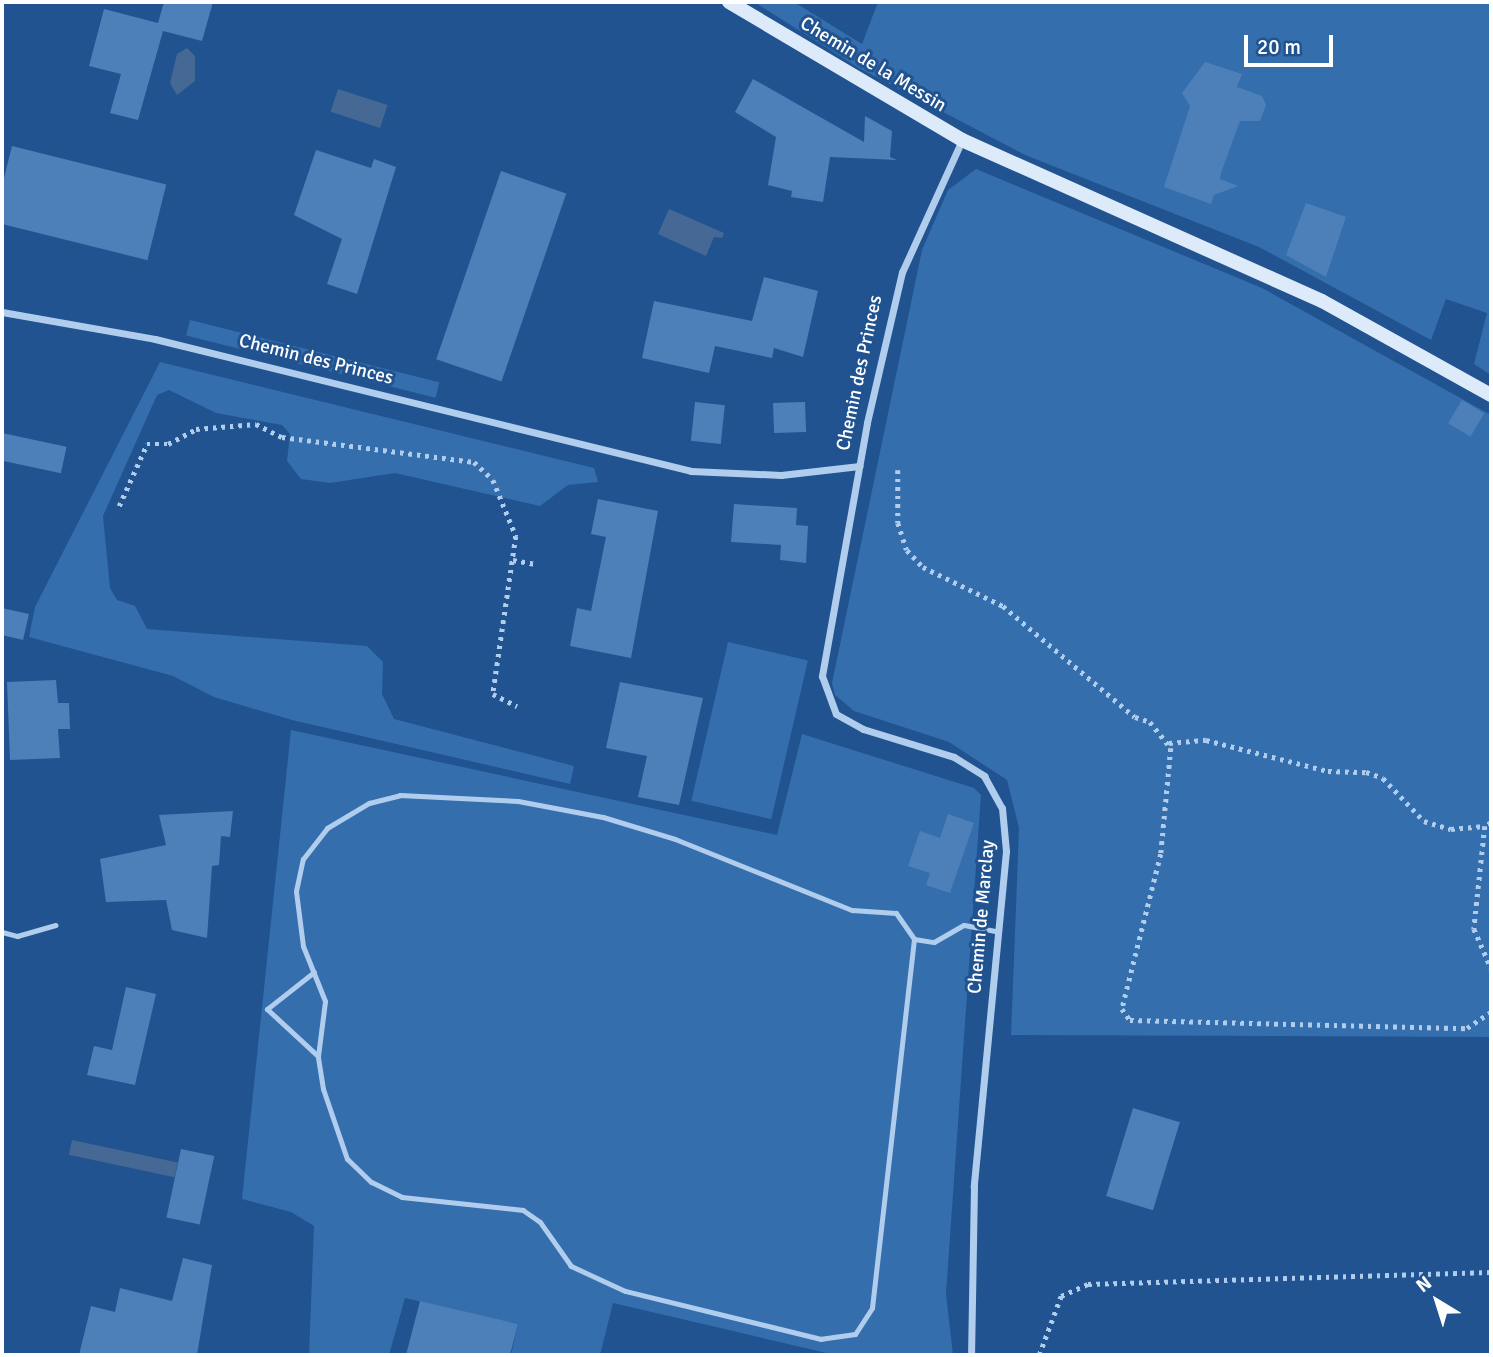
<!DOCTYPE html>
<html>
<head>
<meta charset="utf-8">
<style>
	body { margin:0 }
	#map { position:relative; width:1493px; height:1357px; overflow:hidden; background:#205390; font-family:Signika,sans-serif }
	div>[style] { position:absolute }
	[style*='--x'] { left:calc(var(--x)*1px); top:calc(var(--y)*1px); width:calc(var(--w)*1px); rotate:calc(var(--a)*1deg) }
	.green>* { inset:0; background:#346ead; transform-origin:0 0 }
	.water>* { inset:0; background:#456994; transform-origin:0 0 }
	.building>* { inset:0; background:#4d80b8; transform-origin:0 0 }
	.path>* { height:4.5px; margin-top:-2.25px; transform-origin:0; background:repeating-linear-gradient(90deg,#b1cded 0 3.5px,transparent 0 8.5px) }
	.lane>* { height:5px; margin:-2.5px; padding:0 2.5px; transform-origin:2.5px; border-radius:2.5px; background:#b1cded }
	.street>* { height:7px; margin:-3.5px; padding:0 3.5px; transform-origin:3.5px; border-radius:3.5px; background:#b1cded }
	.secondary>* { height:14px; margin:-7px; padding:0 7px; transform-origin:7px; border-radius:7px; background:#ddeafa }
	span { translate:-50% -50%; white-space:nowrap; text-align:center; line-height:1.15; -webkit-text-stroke:6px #205390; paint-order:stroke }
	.street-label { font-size:19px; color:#fff }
	.frame { position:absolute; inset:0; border:4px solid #fff; pointer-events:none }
	.north { position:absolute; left:1402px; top:1266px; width:70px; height:70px; -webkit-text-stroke:5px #205390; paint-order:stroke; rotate:322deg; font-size:19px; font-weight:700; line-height:28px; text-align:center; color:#fff }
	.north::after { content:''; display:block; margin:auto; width:24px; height:32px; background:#fff; clip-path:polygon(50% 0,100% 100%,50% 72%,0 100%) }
	.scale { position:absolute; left:1244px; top:35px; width:89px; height:32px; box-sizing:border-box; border:4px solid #fff; border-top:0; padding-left:9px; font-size:21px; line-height:24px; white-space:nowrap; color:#fff; -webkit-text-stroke:5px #205390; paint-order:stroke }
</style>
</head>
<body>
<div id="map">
	<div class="green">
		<i style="clip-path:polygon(754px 2px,794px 2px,862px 44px,878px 2px,1491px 2px,1491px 375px,1474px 364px,1487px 313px,1446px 299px,1431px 340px,1259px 247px,1025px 155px,859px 68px)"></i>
		<i style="clip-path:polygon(976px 169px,1262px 288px,1491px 415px,1491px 1037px,1011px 1035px,1019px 828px,1007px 780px,949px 742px,854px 711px,835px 695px,832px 683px,922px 250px,948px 190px)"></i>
		<i style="left:190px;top:320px;width:257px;height:16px;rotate:14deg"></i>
		<i style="clip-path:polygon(160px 362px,594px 468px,598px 482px,568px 485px,540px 506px,395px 473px,330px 483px,301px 479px,287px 461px,290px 434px,282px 425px,216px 413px,169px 390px,157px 395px,103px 516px,110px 588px,117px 600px,135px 606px,147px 629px,367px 646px,383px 662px,382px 694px,394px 719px,574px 766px,570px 784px,292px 720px,214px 697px,173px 676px,29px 637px,35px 607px)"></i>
		<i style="left:728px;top:642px;width:82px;height:163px;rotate:13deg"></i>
		<i style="clip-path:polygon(291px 730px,777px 835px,802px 734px,974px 788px,981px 795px,946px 1294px,953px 1355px,835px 1355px,613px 1303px,600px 1355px,511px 1355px,518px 1324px,405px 1298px,389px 1355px,309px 1355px,314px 1226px,291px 1212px,242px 1199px)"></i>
	</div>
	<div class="water">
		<i style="clip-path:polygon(187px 48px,195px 56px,195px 81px,177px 95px,170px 83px,177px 54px)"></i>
		<i style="left:338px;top:89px;width:52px;height:24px;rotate:18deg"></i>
		<i style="clip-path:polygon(669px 209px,724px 233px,722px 238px,714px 237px,706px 256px,658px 234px)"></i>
		<i style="left:72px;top:1140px;width:108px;height:15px;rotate:12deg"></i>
	</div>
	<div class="building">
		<i style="clip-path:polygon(164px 2px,213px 2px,202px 41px,163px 31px,138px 120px,110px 113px,121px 74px,89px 66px,104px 9px,158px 23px)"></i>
		<i style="clip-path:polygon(1205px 62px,1242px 74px,1237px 87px,1262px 96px,1266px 105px,1260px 121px,1240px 121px,1221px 173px,1220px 179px,1238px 186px,1214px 195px,1211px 204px,1164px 187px,1190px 106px,1182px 93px)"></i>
		<i style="clip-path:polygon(753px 79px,864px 142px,865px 116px,892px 131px,890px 157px,897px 160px,830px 157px,823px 202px,791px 197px,792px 191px,768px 185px,776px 137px,735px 112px)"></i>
		<i style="left:12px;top:146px;width:159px;height:78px;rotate:14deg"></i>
		<i style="clip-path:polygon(316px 150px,371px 168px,374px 159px,396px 167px,357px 294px,327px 284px,342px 239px,294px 215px)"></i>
		<i style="left:501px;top:171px;width:69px;height:199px;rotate:19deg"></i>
		<i style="clip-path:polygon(1306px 203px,1346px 217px,1326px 277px,1286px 255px)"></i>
		<i style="clip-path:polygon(764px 277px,818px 291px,803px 357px,774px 348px,772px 358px,715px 346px,709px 373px,642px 358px,654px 301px,752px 321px)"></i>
		<i style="left:1462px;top:400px;width:26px;height:27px;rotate:31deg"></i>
		<i style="left:695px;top:402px;width:30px;height:39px;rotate:6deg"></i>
		<i style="left:805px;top:402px;width:30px;height:32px;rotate:88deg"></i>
		<i style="left:2px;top:433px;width:66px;height:27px;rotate:12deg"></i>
		<i style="clip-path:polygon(598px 499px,658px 511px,631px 658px,570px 646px,577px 608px,591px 611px,606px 537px,591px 534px)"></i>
		<i style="clip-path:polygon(734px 504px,797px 508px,796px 525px,808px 526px,806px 563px,780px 560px,781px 545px,731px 542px)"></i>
		<i style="clip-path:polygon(2px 608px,29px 614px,23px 640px,2px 635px)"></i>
		<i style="clip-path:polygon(56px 680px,58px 703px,69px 703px,70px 729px,58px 729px,60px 758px,10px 760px,7px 682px)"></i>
		<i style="clip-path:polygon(620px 682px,703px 698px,679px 805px,638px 797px,647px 756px,606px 748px)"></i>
		<i style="clip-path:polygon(233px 811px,230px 837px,221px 836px,219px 865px,212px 866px,207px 938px,172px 930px,166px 900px,106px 902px,100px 859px,166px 845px,159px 815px)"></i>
		<i style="clip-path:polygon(948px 814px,974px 823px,950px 893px,926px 885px,930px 873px,908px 866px,920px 831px,940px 838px)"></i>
		<i style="clip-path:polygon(126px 987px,156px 994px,135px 1085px,87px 1075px,94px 1046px,112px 1050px)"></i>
		<i style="left:1133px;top:1108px;width:49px;height:92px;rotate:17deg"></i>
		<i style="left:181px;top:1149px;width:34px;height:70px;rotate:12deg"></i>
		<i style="clip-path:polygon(183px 1258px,212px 1265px,197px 1355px,79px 1355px,91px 1306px,115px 1312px,120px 1288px,172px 1301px)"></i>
		<i style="clip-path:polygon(420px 1301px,518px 1324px,510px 1355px,406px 1355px)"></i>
	</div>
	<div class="path">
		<i style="--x:898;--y:470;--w:53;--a:90"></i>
		<i style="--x:898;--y:523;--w:28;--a:72"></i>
		<i style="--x:907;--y:550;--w:23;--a:47"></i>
		<i style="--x:923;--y:567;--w:89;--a:26"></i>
		<i style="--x:1003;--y:606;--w:172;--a:40.1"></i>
		<i style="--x:1135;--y:717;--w:16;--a:18"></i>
		<i style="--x:1150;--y:722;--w:33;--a:51"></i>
		<i style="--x:1171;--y:748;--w:106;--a:95.4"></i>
		<i style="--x:1161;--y:854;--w:160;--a:104.1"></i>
		<i style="--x:1122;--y:1009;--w:14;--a:54"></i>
		<i style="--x:1130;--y:1020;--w:337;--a:1.4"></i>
		<i style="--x:1467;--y:1028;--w:29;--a:-34"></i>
		<i style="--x:119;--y:506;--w:68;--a:-65.7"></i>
		<i style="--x:147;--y:444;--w:21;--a:0"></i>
		<i style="--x:168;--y:444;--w:32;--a:-28"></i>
		<i style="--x:196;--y:429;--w:60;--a:-4.8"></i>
		<i style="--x:256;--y:424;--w:29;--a:27"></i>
		<i style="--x:282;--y:437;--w:194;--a:7.4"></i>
		<i style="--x:474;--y:462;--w:26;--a:43"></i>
		<i style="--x:493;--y:480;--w:61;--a:67.7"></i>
		<i style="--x:516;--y:536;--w:160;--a:98.3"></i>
		<i style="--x:493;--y:694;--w:27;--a:27"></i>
		<i style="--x:513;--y:560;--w:23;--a:10"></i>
		<i style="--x:1169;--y:743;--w:37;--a:-5"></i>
		<i style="--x:1206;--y:740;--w:126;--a:14.3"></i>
		<i style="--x:1328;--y:771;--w:38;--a:2"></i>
		<i style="--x:1366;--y:772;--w:18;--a:19"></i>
		<i style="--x:1383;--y:778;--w:59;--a:46.4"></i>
		<i style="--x:1424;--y:821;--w:28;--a:17"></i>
		<i style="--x:1451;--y:829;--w:34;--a:-5"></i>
		<i style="--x:1491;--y:823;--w:7;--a:153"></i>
		<i style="--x:1485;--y:826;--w:104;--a:96.1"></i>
		<i style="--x:1474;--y:929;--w:43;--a:66.4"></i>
		<i style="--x:1039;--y:1355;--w:63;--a:-69.6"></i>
		<i style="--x:1061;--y:1296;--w:30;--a:-24"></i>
		<i style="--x:1088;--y:1284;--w:403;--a:-1.7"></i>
	</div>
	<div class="lane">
		<i style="--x:400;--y:795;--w:118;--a:2.9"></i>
		<i style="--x:518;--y:801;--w:86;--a:10.7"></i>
		<i style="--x:603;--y:817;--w:75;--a:17"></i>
		<i style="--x:675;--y:839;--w:191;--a:21.9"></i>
		<i style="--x:852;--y:910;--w:44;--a:3.9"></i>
		<i style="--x:896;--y:913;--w:32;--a:55"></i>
		<i style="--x:914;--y:939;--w:371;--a:96.5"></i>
		<i style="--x:872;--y:1308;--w:31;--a:123"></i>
		<i style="--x:855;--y:1334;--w:34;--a:172"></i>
		<i style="--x:821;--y:1339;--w:202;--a:-166.2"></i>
		<i style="--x:625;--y:1291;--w:60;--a:-155.2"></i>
		<i style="--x:571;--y:1266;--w:54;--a:-125.2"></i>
		<i style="--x:540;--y:1222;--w:21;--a:-145"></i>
		<i style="--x:523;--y:1210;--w:122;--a:-173.9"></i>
		<i style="--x:402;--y:1197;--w:34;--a:-154"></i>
		<i style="--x:371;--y:1182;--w:33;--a:-136"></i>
		<i style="--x:347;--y:1159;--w:74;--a:-108.9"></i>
		<i style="--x:323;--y:1089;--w:33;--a:-99"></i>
		<i style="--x:318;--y:1056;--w:55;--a:-82.7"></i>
		<i style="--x:325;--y:1001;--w:59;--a:-111.8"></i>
		<i style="--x:303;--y:946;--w:55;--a:-97.3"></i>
		<i style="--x:296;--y:891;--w:33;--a:-78"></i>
		<i style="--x:303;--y:859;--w:39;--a:-52"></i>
		<i style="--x:327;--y:828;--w:49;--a:-30.8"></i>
		<i style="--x:369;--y:803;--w:32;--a:-14"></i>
		<i style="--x:2;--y:932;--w:16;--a:15"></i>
		<i style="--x:17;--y:936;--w:40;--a:-16"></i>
		<i style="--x:914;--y:939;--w:20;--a:9"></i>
		<i style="--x:934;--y:942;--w:34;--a:-30"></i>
		<i style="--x:964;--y:925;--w:33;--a:11"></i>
		<i style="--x:314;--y:972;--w:60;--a:141.8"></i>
		<i style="--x:267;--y:1009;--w:69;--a:42.7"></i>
	</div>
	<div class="street">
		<i style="--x:962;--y:140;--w:145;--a:114.4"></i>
		<i style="--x:902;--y:272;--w:155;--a:103.1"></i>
		<i style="--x:867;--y:423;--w:257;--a:100.1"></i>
		<i style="--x:822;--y:676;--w:40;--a:69.8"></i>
		<i style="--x:836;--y:714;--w:31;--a:29"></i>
		<i style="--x:863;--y:729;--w:95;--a:17.1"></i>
		<i style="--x:954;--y:757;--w:36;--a:32"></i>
		<i style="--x:984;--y:776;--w:37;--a:61"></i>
		<i style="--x:1002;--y:808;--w:43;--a:84.7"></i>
		<i style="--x:1006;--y:851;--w:337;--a:95.5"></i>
		<i style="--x:974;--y:1186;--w:169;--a:91"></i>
		<i style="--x:2;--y:312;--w:155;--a:10"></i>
		<i style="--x:155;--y:339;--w:552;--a:13.83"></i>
		<i style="--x:691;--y:471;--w:90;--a:2.5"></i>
		<i style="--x:781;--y:475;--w:79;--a:-6.6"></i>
	</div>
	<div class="secondary">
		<i style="--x:729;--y:2;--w:271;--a:30.6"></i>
		<i style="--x:962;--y:140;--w:394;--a:24.1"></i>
		<i style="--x:1322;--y:301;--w:193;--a:29.1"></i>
	</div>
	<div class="street-label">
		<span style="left:873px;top:65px;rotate:31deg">Chemin de la Messin</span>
		<span style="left:316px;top:360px;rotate:14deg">Chemin des Princes</span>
		<span style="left:860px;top:373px;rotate:-78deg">Chemin des Princes</span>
		<span style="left:982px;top:917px;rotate:-85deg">Chemin de Marclay</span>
	</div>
	<div class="frame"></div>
	<div class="north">N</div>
	<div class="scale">20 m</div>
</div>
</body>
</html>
